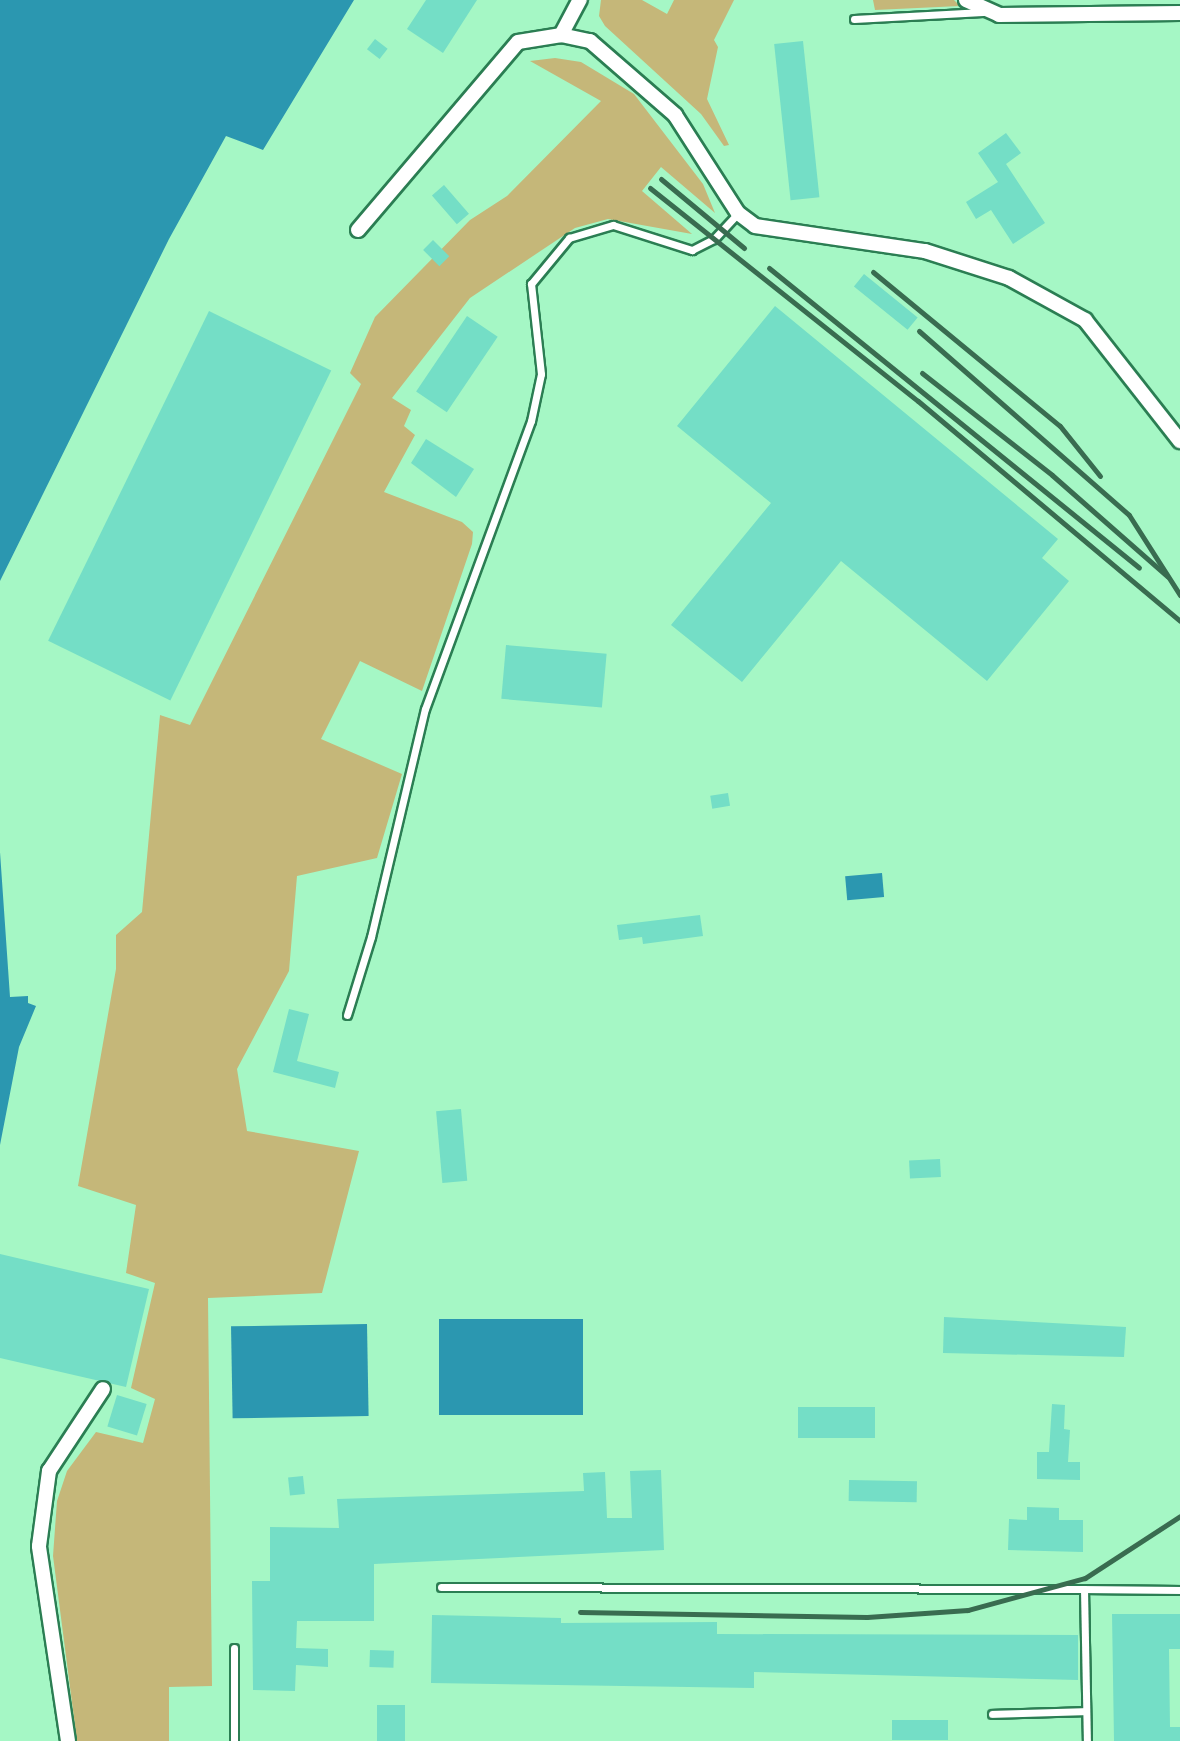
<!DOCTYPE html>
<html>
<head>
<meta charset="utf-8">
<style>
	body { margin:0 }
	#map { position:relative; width:1180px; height:1741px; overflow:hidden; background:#a5f7c5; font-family:"Noto Serif",serif }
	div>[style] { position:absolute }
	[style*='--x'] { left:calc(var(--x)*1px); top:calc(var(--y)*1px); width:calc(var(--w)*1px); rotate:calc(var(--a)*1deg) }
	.green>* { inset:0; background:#c5b779 }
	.water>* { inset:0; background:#2b97b0; transform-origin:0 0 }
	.building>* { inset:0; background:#74dec6; transform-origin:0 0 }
	.roads { filter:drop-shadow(2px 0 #2b7e53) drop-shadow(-2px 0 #2b7e53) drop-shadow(0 2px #2b7e53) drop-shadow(0 -2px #2b7e53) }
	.service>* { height:7px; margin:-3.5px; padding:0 3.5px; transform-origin:3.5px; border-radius:3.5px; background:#fff }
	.minor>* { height:14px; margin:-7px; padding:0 7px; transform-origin:7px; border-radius:7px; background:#fff }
	.rail>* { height:5px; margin:-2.5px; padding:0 2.5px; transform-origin:2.5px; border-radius:2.5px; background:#396c50 }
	span { translate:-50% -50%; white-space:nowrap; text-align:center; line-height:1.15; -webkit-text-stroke:6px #ccfcde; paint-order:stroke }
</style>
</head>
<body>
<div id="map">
	<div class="green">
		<i style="clip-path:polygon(601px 0,642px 0,667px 14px,674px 0,734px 0,714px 40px,718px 47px,707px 99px,729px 145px,724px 146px,701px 114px,605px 26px,599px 16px)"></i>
		<i style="clip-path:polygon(873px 0,954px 0,960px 6px,875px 10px)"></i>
		<i style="clip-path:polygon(555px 58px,581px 62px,634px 94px,703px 184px,715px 213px,661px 167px,642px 191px,692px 234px,608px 219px,575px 228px,470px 298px,392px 398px,411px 410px,404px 426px,415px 435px,384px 492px,462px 522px,473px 532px,472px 544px,422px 691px,360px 661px,321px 739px,402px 774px,377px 858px,297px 876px,289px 971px,237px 1069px,247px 1131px,359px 1151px,322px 1293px,208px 1298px,212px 1686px,169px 1687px,169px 1741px,77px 1741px,53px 1556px,57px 1501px,67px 1471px,96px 1432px,143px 1443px,155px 1399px,131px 1388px,155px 1283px,126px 1273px,136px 1205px,78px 1186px,116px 969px,116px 935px,142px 912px,160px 715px,190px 725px,361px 384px,350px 373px,375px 317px,470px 220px,507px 196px,601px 101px,530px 61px)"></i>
	</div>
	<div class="water">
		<i style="clip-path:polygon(0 0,354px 0,263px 150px,226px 136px,169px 239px,0 581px)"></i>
		<i style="clip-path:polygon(0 852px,10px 997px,28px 996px,28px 1003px,36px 1006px,19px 1047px,0 1145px)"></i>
		<i style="left:882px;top:873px;width:24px;height:37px;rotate:85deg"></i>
		<i style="left:439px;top:1319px;width:144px;height:96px"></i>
		<i style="left:367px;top:1324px;width:92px;height:136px;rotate:89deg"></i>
	</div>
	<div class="building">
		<i style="clip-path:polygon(426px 0,477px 0,443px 53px,407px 29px)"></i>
		<i style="left:375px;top:39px;width:16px;height:13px;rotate:38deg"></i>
		<i style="left:803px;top:41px;width:157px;height:29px;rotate:84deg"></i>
		<i style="clip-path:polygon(1006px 133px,1021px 153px,1006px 164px,1045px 223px,1013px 244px,991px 210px,976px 219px,966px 202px,998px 182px,978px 153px)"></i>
		<i style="left:444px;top:185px;width:38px;height:16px;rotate:49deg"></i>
		<i style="left:433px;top:240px;width:23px;height:14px;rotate:45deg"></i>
		<i style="left:864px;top:274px;width:69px;height:16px;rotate:39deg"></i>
		<i style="clip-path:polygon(775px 306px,1058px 539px,1042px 558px,1069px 581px,987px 681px,841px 561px,742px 682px,671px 625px,771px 503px,677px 426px)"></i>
		<i style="left:209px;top:311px;width:136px;height:367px;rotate:26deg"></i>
		<i style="left:467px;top:316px;width:37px;height:91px;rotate:34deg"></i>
		<i style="clip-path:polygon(426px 439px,474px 469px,456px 497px,411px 463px)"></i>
		<i style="left:506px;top:645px;width:101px;height:54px;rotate:5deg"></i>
		<i style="left:728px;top:793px;width:13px;height:18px;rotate:81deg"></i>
		<i style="clip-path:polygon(700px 915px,703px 936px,643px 944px,642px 937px,619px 940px,617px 925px)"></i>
		<i style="clip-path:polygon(289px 1009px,309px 1014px,297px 1061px,339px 1072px,335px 1088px,273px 1072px)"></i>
		<i style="left:461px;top:1109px;width:72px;height:25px;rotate:85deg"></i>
		<i style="left:940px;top:1159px;width:18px;height:31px;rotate:87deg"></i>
		<i style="clip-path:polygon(0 1254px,149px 1289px,126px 1387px,0 1358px)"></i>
		<i style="clip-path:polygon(944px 1317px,1126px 1327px,1124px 1357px,943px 1353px)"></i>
		<i style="left:117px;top:1395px;width:31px;height:33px;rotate:17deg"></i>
		<i style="clip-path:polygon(1052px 1404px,1065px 1405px,1064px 1429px,1070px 1430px,1068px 1462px,1080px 1462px,1080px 1480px,1037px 1479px,1037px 1452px,1049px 1452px)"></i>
		<i style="left:798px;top:1407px;width:77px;height:31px"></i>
		<i style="clip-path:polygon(661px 1470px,664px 1550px,374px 1564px,374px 1621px,297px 1621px,296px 1648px,328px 1649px,328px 1667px,296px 1665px,295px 1691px,253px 1690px,252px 1581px,270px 1581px,270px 1527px,339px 1528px,337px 1499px,584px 1491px,583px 1473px,605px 1472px,607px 1518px,632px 1518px,630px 1471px)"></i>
		<i style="left:303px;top:1476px;width:18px;height:15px;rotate:84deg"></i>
		<i style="left:849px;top:1480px;width:68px;height:21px;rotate:1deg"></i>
		<i style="clip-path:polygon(1027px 1507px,1059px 1508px,1059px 1520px,1083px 1520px,1083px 1552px,1008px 1550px,1009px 1519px,1027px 1520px)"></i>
		<i style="clip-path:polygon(1112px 1614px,1180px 1614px,1180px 1649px,1169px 1649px,1170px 1727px,1180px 1727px,1180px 1741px,1114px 1741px)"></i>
		<i style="clip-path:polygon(432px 1615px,561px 1618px,561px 1623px,717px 1622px,717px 1634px,1078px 1635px,1078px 1680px,754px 1672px,754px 1688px,431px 1683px)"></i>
		<i style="left:370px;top:1650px;width:24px;height:17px;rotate:2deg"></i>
		<i style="left:377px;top:1705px;width:28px;height:36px"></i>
		<i style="left:892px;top:1720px;width:56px;height:20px"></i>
	</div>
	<div class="roads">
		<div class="service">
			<i style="--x:854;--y:19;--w:129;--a:-3.1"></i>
			<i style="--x:347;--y:1015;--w:82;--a:-72.9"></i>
			<i style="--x:371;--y:937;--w:234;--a:-76.7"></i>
			<i style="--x:425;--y:709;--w:307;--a:-69.8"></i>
			<i style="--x:531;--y:421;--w:48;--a:-78"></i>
			<i style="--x:541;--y:374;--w:91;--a:-96.3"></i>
			<i style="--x:531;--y:284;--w:60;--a:-50.4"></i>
			<i style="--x:569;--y:238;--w:46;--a:-16.5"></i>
			<i style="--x:613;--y:225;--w:83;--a:17.6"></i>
			<i style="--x:692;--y:250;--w:25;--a:-27"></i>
			<i style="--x:714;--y:239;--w:35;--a:-47"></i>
			<i style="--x:441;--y:1587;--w:643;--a:0.18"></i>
			<i style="--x:1084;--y:1589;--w:152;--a:88.9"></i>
			<i style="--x:1084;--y:1589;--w:96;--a:0.6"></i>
			<i style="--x:992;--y:1714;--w:94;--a:-1.8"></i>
			<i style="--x:234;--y:1741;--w:93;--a:-90"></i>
		</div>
		<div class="minor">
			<i style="--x:966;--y:0;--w:36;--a:24"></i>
			<i style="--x:999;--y:15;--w:181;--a:-0.6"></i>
			<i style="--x:561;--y:35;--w:40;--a:-62"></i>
			<i style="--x:358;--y:230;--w:247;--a:-49.6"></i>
			<i style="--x:518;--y:42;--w:44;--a:-9.2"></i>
			<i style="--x:561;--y:35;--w:30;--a:12"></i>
			<i style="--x:590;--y:41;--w:113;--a:41"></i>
			<i style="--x:675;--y:115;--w:117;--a:57.3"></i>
			<i style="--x:738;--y:213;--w:21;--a:37"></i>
			<i style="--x:755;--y:226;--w:172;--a:8.4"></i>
			<i style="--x:925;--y:251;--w:88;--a:17.8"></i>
			<i style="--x:1009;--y:278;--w:87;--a:28.9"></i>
			<i style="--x:1085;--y:320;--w:154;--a:51.9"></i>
			<i style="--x:68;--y:1741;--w:197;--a:-98.5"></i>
			<i style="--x:39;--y:1546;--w:76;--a:-82.4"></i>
			<i style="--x:49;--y:1471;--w:98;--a:-56.6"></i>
		</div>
	</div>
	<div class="rail">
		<i style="--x:661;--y:179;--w:108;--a:39.7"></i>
		<i style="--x:650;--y:188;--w:342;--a:38.5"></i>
		<i style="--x:918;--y:401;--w:342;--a:40"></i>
		<i style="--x:769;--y:268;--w:476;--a:39"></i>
		<i style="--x:873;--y:272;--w:242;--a:39.5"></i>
		<i style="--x:1060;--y:426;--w:64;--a:51.3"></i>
		<i style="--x:919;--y:331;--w:279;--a:41.2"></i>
		<i style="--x:1129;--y:515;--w:95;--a:57.5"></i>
		<i style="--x:922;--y:373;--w:165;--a:38.1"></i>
		<i style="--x:1052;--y:475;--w:154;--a:41.3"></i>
		<i style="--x:580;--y:1612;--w:287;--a:1"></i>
		<i style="--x:867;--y:1617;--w:101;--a:-4"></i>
		<i style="--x:968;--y:1610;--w:121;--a:-15.3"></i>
		<i style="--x:1085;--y:1578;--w:113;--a:-33.1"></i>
	</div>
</div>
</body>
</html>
